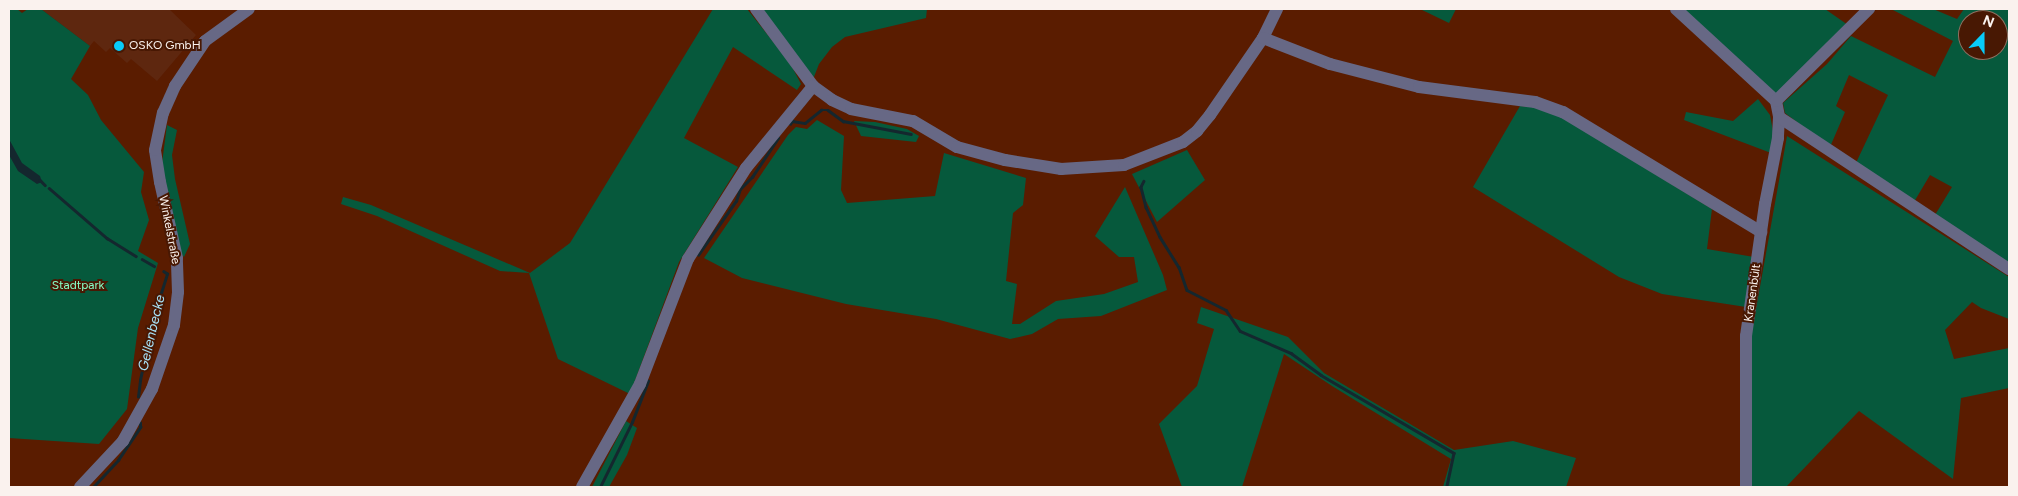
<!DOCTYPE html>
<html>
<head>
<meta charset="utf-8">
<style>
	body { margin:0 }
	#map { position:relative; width:2018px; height:496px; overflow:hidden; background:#5a1c00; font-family:Figtree,sans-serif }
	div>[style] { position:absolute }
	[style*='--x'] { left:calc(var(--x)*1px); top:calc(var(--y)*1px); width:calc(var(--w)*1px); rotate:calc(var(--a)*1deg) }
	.built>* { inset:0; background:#5e270f }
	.green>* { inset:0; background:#06593c }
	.water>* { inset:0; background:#14272e }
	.stream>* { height:2.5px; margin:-1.25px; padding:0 1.25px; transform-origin:1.25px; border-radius:1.25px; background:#14272e }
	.minor>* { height:12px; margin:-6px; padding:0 6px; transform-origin:6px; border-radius:6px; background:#676885 }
	.dots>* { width:14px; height:14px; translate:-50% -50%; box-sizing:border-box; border:2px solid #481803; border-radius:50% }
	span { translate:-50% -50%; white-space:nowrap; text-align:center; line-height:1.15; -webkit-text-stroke:4px #481803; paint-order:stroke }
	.poi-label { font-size:12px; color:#faf2ee }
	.left { translate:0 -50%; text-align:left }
	.street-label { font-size:12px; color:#faf2ee }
	.park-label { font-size:12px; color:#86ffc8 }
	.water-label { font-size:14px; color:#a8e3f9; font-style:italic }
	.frame { position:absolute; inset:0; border:10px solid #faf2ee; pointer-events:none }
	.north { position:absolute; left:1958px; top:10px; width:50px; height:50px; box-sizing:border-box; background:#481803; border:1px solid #8f6f61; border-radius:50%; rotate:22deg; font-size:14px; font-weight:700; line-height:20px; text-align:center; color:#faf2ee }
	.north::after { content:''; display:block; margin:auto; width:18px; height:22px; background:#08cbf9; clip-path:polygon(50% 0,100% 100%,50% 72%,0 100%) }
</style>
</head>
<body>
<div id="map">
	<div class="built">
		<i style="clip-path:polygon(41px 9px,169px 9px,196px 35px,157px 81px,131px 59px,127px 63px,110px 48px,106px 52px,94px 41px,90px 46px)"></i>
	</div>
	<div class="green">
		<i style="clip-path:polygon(9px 9px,17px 9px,22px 13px,28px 9px,41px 9px,90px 46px,71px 79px,88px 95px,101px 120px,144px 172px,141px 192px,149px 220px,138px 251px,158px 263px,138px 328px,127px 409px,99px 444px,9px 438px)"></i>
		<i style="clip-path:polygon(713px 9px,747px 9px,790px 63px,801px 84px,797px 90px,733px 47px,684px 138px,738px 167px,679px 262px,630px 394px,558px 359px,529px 273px,500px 271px,377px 216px,341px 204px,343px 197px,371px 205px,530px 273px,570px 243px)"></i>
		<i style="clip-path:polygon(759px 9px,927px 9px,926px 18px,845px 37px,832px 47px,819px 64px,812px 82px)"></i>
		<i style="clip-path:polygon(1420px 9px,1456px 9px,1449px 23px)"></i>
		<i style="clip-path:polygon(1683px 9px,1825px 9px,1848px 25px,1776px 95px)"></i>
		<i style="clip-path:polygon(evenodd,1891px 9px,1933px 9px,1957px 19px,1964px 9px,2009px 9px,2009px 266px,1935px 215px,1952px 187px,1930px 175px,1914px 202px,1855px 165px,1888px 95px,1849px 75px,1836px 106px,1845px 112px,1830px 147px,1785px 113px,1783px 103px,1827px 64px,1851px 36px,1935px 77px,1953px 41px,1891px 9px,1968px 20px,1998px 20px,1998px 50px,1968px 50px,1968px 20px)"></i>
		<i style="clip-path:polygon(1758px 99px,1770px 115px,1773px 131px,1771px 153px,1684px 120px,1686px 112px,1733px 121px)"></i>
		<i style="clip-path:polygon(1520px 106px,1533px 107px,1560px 116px,1712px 209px,1707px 249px,1754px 257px,1746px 307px,1662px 294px,1619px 277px,1473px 187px)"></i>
		<i style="clip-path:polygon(817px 120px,844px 136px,841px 190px,847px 203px,935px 196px,944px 153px,1026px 178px,1023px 205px,1013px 213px,1006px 281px,1017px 284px,1012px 324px,1020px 324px,1056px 301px,1104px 294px,1138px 282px,1134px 257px,1119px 257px,1095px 236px,1125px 187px,1163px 275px,1167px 290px,1101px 316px,1058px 319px,1032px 334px,1010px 339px,936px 319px,846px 304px,742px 278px,704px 258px,788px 135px,796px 127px,807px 129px)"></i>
		<i style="clip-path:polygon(854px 121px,875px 122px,907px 129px,919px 136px,916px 142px,861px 136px)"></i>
		<i style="clip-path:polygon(167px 125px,177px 130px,172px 155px,175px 179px,190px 244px,184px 257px,179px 251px,162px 163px)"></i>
		<i style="clip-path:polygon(1787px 136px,2009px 277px,2009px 319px,1981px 308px,1972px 302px,1945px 330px,1954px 359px,2009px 348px,2009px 388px,1961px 398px,1953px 479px,1859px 411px,1786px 487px,1750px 487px,1751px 337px)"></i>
		<i style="clip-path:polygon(1187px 150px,1205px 180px,1157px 222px,1132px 174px)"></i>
		<i style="clip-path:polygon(1201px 307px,1288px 337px,1324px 373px,1454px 450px,1513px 441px,1576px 458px,1566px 487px,1443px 487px,1451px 459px,1332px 386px,1284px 354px,1242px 487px,1182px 487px,1159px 424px,1197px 386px,1214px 329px,1197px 323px)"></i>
		<i style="clip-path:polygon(626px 421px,637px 428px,627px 455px,609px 487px,592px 487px)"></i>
	</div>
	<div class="water">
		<i style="clip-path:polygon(9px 139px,22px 163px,40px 176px,42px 182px,37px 184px,18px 171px,9px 155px)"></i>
	</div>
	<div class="stream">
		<i style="--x:790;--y:124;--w:4;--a:-56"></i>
		<i style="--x:792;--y:121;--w:13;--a:9"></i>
		<i style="--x:805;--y:123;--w:21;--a:-39"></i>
		<i style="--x:821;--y:110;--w:7;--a:0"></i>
		<i style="--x:828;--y:110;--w:19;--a:36"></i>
		<i style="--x:843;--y:121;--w:69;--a:10.8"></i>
		<i style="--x:40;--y:180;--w:7;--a:45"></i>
		<i style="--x:1144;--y:181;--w:7;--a:117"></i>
		<i style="--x:1141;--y:187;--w:21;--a:76"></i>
		<i style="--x:1146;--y:207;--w:33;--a:65"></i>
		<i style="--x:1160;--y:237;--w:36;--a:58"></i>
		<i style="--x:1179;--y:267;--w:24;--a:71"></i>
		<i style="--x:1187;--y:290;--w:44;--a:27.1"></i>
		<i style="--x:1226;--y:310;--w:25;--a:56"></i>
		<i style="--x:1240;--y:331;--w:56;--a:23.3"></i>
		<i style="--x:1291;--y:353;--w:37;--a:36"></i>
		<i style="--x:1321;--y:375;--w:154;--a:30.4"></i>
		<i style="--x:1454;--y:453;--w:35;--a:102"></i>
		<i style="--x:49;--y:188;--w:77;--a:40.8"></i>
		<i style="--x:107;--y:238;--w:34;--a:32"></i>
		<i style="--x:698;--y:255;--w:66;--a:-54.9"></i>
		<i style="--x:736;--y:201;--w:13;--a:-72"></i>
		<i style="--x:740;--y:189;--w:17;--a:-45"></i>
		<i style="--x:752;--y:177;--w:47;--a:-56.3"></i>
		<i style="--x:142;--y:259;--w:14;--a:30"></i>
		<i style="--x:138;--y:397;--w:17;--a:-83"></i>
		<i style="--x:140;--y:380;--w:66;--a:-77.8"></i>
		<i style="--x:154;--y:315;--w:43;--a:-72.4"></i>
		<i style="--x:167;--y:274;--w:4;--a:-146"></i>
		<i style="--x:93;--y:487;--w:37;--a:-47"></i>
		<i style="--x:118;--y:460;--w:40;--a:-56"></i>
		<i style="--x:140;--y:427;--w:4;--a:-90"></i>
		<i style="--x:600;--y:487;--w:72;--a:-63.8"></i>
		<i style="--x:632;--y:422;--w:44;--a:-68.7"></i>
	</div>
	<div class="minor">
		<i style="--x:756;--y:9;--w:96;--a:53.5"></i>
		<i style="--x:813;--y:86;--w:24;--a:36"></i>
		<i style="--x:832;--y:100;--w:21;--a:25"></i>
		<i style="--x:851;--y:109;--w:63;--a:11"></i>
		<i style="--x:913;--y:121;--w:51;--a:30.6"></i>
		<i style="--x:957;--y:147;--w:50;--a:15.2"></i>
		<i style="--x:1005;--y:160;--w:57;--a:9.1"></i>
		<i style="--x:1061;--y:169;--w:63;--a:-3.6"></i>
		<i style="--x:1124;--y:165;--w:63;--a:-21.3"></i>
		<i style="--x:1183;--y:142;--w:18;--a:-38"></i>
		<i style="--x:1197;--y:131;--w:21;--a:-51"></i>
		<i style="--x:1210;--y:115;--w:93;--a:-55.5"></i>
		<i style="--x:1263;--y:38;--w:32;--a:-64"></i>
		<i style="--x:1676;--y:9;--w:136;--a:42.6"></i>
		<i style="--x:1776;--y:101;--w:16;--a:79"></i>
		<i style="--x:1779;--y:117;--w:21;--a:93"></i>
		<i style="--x:1778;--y:138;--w:67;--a:101.1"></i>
		<i style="--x:1765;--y:204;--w:133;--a:98.2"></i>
		<i style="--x:1746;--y:336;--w:151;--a:90"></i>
		<i style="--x:1263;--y:38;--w:72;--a:21.2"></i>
		<i style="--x:1330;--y:64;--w:92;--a:14.5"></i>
		<i style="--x:1419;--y:87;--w:117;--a:7.4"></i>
		<i style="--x:1535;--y:102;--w:30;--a:20"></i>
		<i style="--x:1563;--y:112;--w:232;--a:31.2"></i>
		<i style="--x:1776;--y:101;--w:131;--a:-44.7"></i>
		<i style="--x:1779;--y:117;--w:276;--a:33.5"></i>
		<i style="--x:80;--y:487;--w:63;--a:-46.9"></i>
		<i style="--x:123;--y:441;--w:60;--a:-60.9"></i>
		<i style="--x:152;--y:389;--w:68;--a:-71"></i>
		<i style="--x:174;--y:325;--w:33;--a:-83"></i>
		<i style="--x:178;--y:292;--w:34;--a:-92"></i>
		<i style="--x:177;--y:258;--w:78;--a:-102.6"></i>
		<i style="--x:160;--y:182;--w:32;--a:-99"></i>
		<i style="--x:155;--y:150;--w:38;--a:-78"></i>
		<i style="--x:163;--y:113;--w:30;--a:-66"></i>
		<i style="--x:175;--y:86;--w:54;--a:-56.3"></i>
		<i style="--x:205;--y:41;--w:54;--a:-36"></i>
		<i style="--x:582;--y:487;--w:118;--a:-60.6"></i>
		<i style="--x:640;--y:384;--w:134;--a:-69"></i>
		<i style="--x:688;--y:259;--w:108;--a:-57.5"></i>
		<i style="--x:746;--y:168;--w:106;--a:-50.7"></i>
	</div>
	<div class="dots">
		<i style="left:119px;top:46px;background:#08cbf9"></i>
	</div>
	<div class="poi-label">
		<span class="left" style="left:129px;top:46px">OSKO GmbH</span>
	</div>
	<div class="street-label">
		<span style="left:169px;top:230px;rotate:79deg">Winkelstraße</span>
		<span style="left:1753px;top:293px;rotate:-82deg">Kranenbült</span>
	</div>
	<div class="park-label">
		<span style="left:78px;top:286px">Stadtpark</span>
	</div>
	<div class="water-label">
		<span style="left:152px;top:333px;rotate:-77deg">Gellenbecke</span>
	</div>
	<div class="frame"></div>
	<div class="north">N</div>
</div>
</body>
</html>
